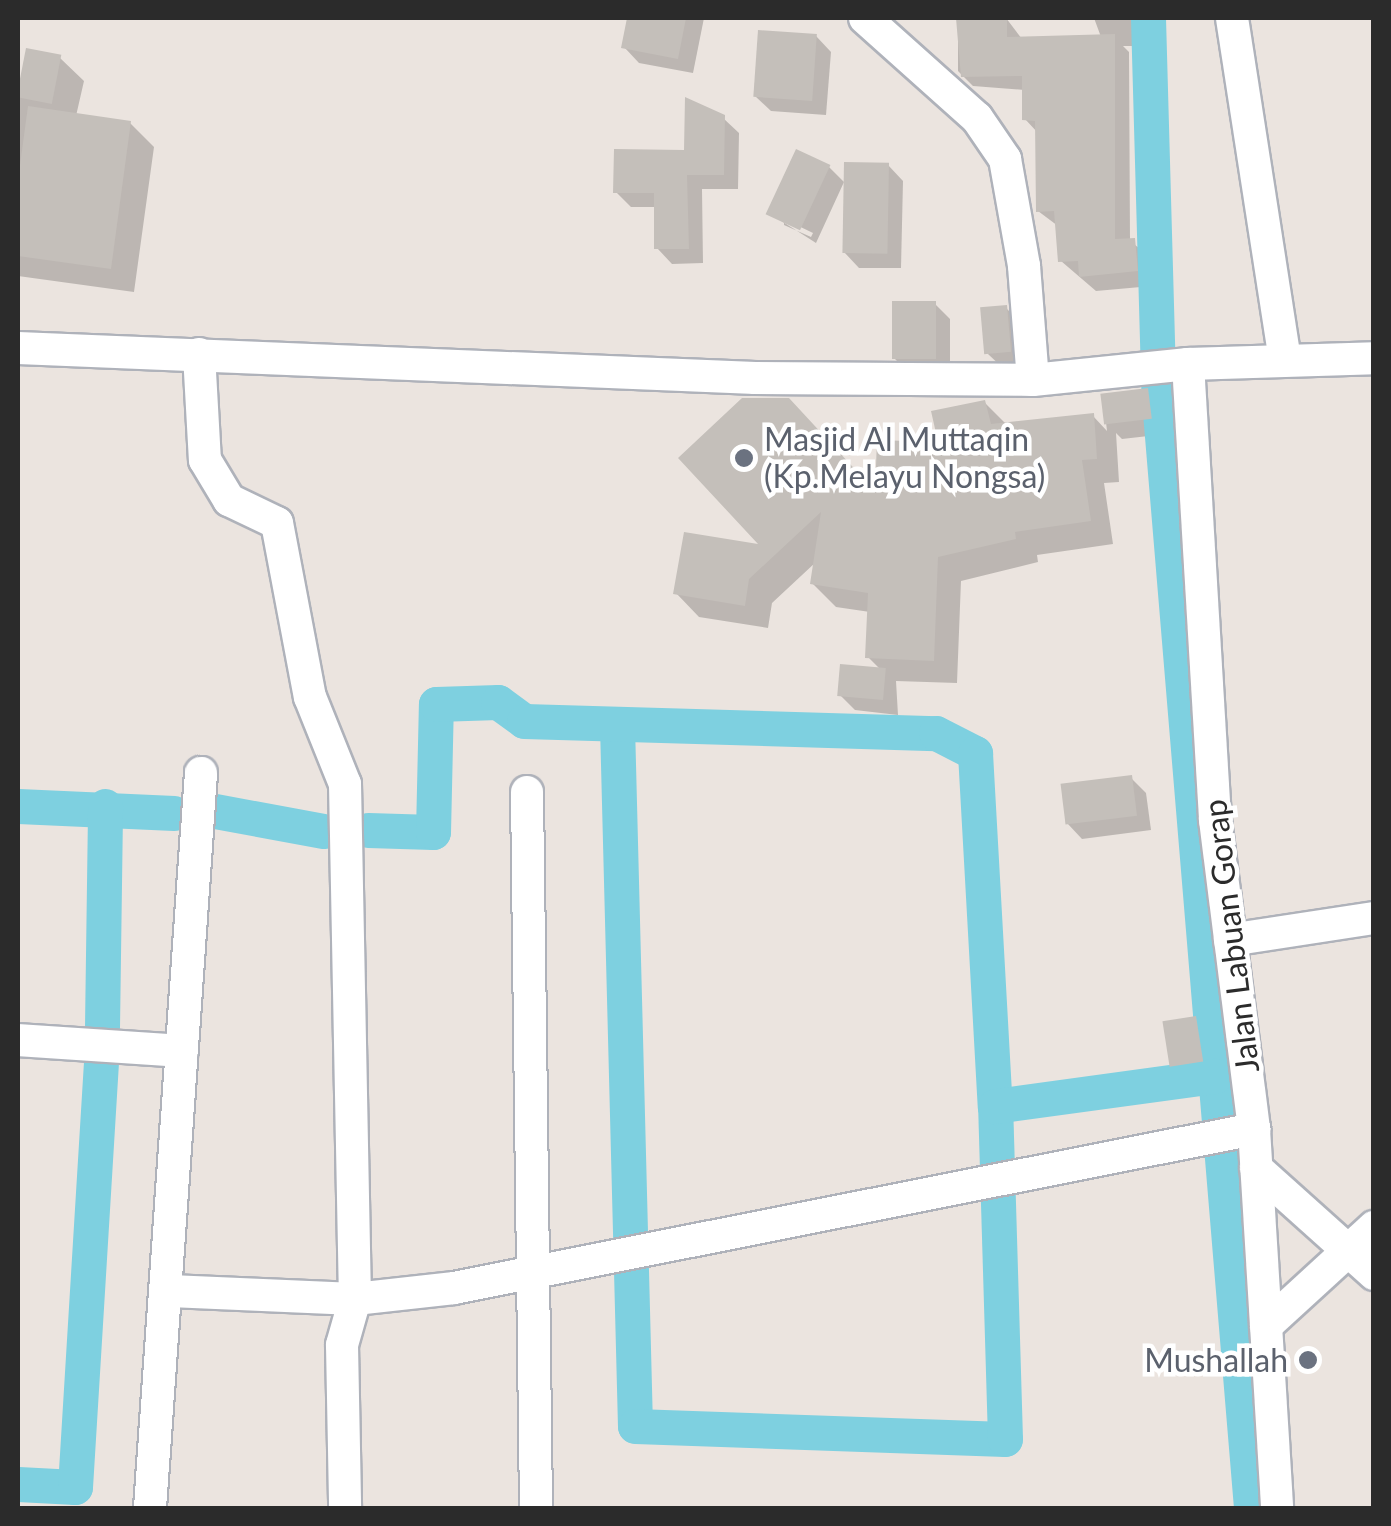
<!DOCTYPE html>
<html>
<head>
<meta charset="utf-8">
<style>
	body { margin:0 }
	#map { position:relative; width:1391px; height:1526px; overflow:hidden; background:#ebe4df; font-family:Lato,sans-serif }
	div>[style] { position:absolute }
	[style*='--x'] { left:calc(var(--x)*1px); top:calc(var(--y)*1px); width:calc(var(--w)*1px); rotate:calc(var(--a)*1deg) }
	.shadow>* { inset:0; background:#0003 }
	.canal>* { height:35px; margin:-17.5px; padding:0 17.5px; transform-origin:17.5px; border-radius:17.5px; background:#7ed0e0 }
	.building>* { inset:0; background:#c4bfba; transform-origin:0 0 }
	.roads { filter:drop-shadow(2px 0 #afb2ba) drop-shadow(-2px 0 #afb2ba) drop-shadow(0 2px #afb2ba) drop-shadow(0 -2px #afb2ba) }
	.minor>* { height:32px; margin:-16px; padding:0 16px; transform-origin:16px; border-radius:16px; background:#fff }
	.dots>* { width:28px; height:28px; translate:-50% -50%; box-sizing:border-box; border:5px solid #fff; border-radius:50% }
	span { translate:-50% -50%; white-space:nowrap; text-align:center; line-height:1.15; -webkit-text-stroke:9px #fff; paint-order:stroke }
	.worship-label { font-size:32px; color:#5b616d }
	.left { translate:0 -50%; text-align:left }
	.right { translate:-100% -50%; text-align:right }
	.street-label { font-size:32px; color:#2b2b2b }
	.frame { position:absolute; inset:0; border:20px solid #2b2b2b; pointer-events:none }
</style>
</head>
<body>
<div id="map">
	<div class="shadow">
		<i style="clip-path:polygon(630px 18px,704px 18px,693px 73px,639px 63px,624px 47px)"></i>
		<i style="clip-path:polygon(958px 18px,1006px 18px,1022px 39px,1101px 37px,1094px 18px,1142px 18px,1142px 46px,1123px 46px,1129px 52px,1130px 241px,1149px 256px,1152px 286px,1096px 291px,1061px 261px,1058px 226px,1038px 211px,1038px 133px,1025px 119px,1025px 90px,973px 86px,958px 71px)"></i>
		<i style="clip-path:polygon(816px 36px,831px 52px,826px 115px,771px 111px,755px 96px)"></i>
		<i style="clip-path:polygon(27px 51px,60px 58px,84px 81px,76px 116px,130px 123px,154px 147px,134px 292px,18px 276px,18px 97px)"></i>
		<i style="clip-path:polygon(723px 118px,739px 133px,738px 189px,702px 189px,703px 263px,672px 264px,657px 248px,657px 207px,631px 207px,616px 192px,686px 152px)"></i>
		<i style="clip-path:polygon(888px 165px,903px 181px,901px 268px,859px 268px,844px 252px)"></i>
		<i style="clip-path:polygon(evenodd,829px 167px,844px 182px,816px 243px,769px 213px,829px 167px,784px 219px,813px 233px,811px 237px,784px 225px,784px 219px)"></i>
		<i style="clip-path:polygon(935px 304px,950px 319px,950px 374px,909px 373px,894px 358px)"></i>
		<i style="clip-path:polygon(1006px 308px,1021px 323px,1025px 366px,1004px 369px,988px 354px)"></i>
		<i style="clip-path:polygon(1147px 391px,1163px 406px,1166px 434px,1122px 439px,1116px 433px,1119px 482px,1104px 483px,1113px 544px,1037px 555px,1038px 562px,961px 581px,957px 683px,896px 681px,898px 715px,855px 710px,840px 695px,881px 670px,868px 657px,870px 612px,836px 607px,813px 584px,816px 562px,772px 603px,768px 628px,699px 617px,676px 593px,764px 548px,681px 458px,878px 496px,984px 402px,1007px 425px,1093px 416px,1107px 431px,1103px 396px)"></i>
		<i style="clip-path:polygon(1131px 778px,1146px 793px,1151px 830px,1082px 839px,1067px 823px)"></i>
		<i style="clip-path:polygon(1195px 1019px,1210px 1034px,1217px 1076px,1188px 1081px,1173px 1066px)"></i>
	</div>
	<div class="canal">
		<i style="--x:1148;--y:18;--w:382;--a:88.4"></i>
		<i style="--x:1159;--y:400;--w:1112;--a:85.25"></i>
		<i style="--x:617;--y:725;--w:701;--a:88.53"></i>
		<i style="--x:635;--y:1426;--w:370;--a:2"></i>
		<i style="--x:1005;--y:1439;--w:333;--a:-91.7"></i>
		<i style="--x:18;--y:806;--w:156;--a:2.6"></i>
		<i style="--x:215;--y:811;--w:110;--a:10.5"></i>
		<i style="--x:368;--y:830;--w:65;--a:1.8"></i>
		<i style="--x:433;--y:832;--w:128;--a:-88.7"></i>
		<i style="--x:436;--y:704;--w:62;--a:-1.8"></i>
		<i style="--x:498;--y:702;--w:32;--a:36"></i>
		<i style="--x:524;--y:721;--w:412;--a:1.7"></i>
		<i style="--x:936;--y:733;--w:44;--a:27.1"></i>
		<i style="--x:975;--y:753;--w:354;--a:86.8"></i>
		<i style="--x:995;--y:1106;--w:222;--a:-7.8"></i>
		<i style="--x:102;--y:1027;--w:221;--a:-89.2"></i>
		<i style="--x:18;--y:1484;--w:57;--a:3"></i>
		<i style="--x:75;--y:1487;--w:425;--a:-86.5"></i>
	</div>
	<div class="building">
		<i style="clip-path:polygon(627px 18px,686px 18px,678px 59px,621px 48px)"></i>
		<i style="clip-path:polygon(956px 18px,1007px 18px,1007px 37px,1115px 34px,1115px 239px,1135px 238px,1138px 271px,1079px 277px,1078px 261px,1058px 262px,1054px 211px,1036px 212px,1035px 121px,1022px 120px,1022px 76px,961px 77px)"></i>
		<i style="left:758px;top:30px;width:59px;height:67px;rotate:4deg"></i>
		<i style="left:26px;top:48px;width:36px;height:50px;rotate:11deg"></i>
		<i style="clip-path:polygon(685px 97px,725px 115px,724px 175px,687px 175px,689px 249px,654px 249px,654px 193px,613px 193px,614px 149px,684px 150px)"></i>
		<i style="clip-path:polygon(28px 106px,131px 121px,111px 269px,18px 256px,18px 180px)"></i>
		<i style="left:796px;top:149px;width:38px;height:72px;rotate:25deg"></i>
		<i style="left:844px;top:162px;width:45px;height:91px;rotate:1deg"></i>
		<i style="left:892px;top:301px;width:44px;height:58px"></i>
		<i style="left:1007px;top:305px;width:47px;height:27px;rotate:85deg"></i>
		<i style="left:1148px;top:388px;width:31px;height:48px;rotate:83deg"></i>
		<i style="clip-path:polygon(742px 398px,789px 398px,875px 491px,877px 440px,938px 442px,931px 411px,985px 400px,991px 424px,1094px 413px,1097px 459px,1082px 460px,1091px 521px,1015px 532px,1016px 539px,938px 557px,934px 661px,865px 658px,868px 593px,810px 584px,821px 512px,749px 579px,745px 606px,673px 594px,684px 532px,758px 544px,678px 458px)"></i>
		<i style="left:840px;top:664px;width:46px;height:32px;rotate:5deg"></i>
		<i style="left:1132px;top:775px;width:41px;height:72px;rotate:83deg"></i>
		<i style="left:1196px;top:1016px;width:46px;height:34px;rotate:81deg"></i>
	</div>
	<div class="roads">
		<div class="minor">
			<i style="--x:865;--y:18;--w:150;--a:41.8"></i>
			<i style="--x:977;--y:118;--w:50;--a:55.7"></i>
			<i style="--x:1005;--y:159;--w:109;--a:79.9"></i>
			<i style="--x:1024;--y:266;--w:114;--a:85.5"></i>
			<i style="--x:1232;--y:18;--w:345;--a:81.2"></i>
			<i style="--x:18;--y:348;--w:738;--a:2.33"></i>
			<i style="--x:755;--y:378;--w:278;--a:0.4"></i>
			<i style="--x:1033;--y:380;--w:156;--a:-5.9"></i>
			<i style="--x:1188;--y:364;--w:186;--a:-1.8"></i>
			<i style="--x:199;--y:354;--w:106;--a:86.8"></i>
			<i style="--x:205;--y:460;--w:47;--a:59"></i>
			<i style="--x:229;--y:500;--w:53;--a:25.6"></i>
			<i style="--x:277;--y:523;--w:177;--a:79.3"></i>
			<i style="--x:310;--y:697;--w:94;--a:68.1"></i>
			<i style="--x:345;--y:784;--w:515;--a:88.89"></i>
			<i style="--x:355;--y:1299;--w:48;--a:105.8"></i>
			<i style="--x:342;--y:1345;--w:163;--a:88.9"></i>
			<i style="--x:1188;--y:364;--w:457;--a:86.6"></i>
			<i style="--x:1215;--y:820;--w:311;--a:82.8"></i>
			<i style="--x:1254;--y:1129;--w:380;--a:86.5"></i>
			<i style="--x:527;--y:792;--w:716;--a:89.28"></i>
			<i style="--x:1230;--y:940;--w:146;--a:-8.7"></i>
			<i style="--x:18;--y:1040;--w:164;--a:3.8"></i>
			<i style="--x:1256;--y:1168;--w:159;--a:41.9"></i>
			<i style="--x:170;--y:1291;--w:185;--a:2.5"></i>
			<i style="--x:355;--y:1299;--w:100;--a:-6.3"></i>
			<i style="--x:454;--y:1288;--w:816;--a:-11.24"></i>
			<i style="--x:1266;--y:1326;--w:147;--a:-42.5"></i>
			<i style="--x:150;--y:1508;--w:737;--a:-86.03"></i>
		</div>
	</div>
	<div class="dots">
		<i style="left:744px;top:458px;background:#6b7280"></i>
		<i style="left:1308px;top:1360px;background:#6b7280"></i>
	</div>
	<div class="worship-label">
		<span class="left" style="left:764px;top:458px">Masjid Al Muttaqin<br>(Kp.Melayu Nongsa)</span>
		<span class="right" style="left:1288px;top:1360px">Mushallah</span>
	</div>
	<div class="street-label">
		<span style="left:1231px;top:936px;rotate:-97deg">Jalan Labuan Gorap</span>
	</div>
	<div class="frame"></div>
</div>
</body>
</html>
